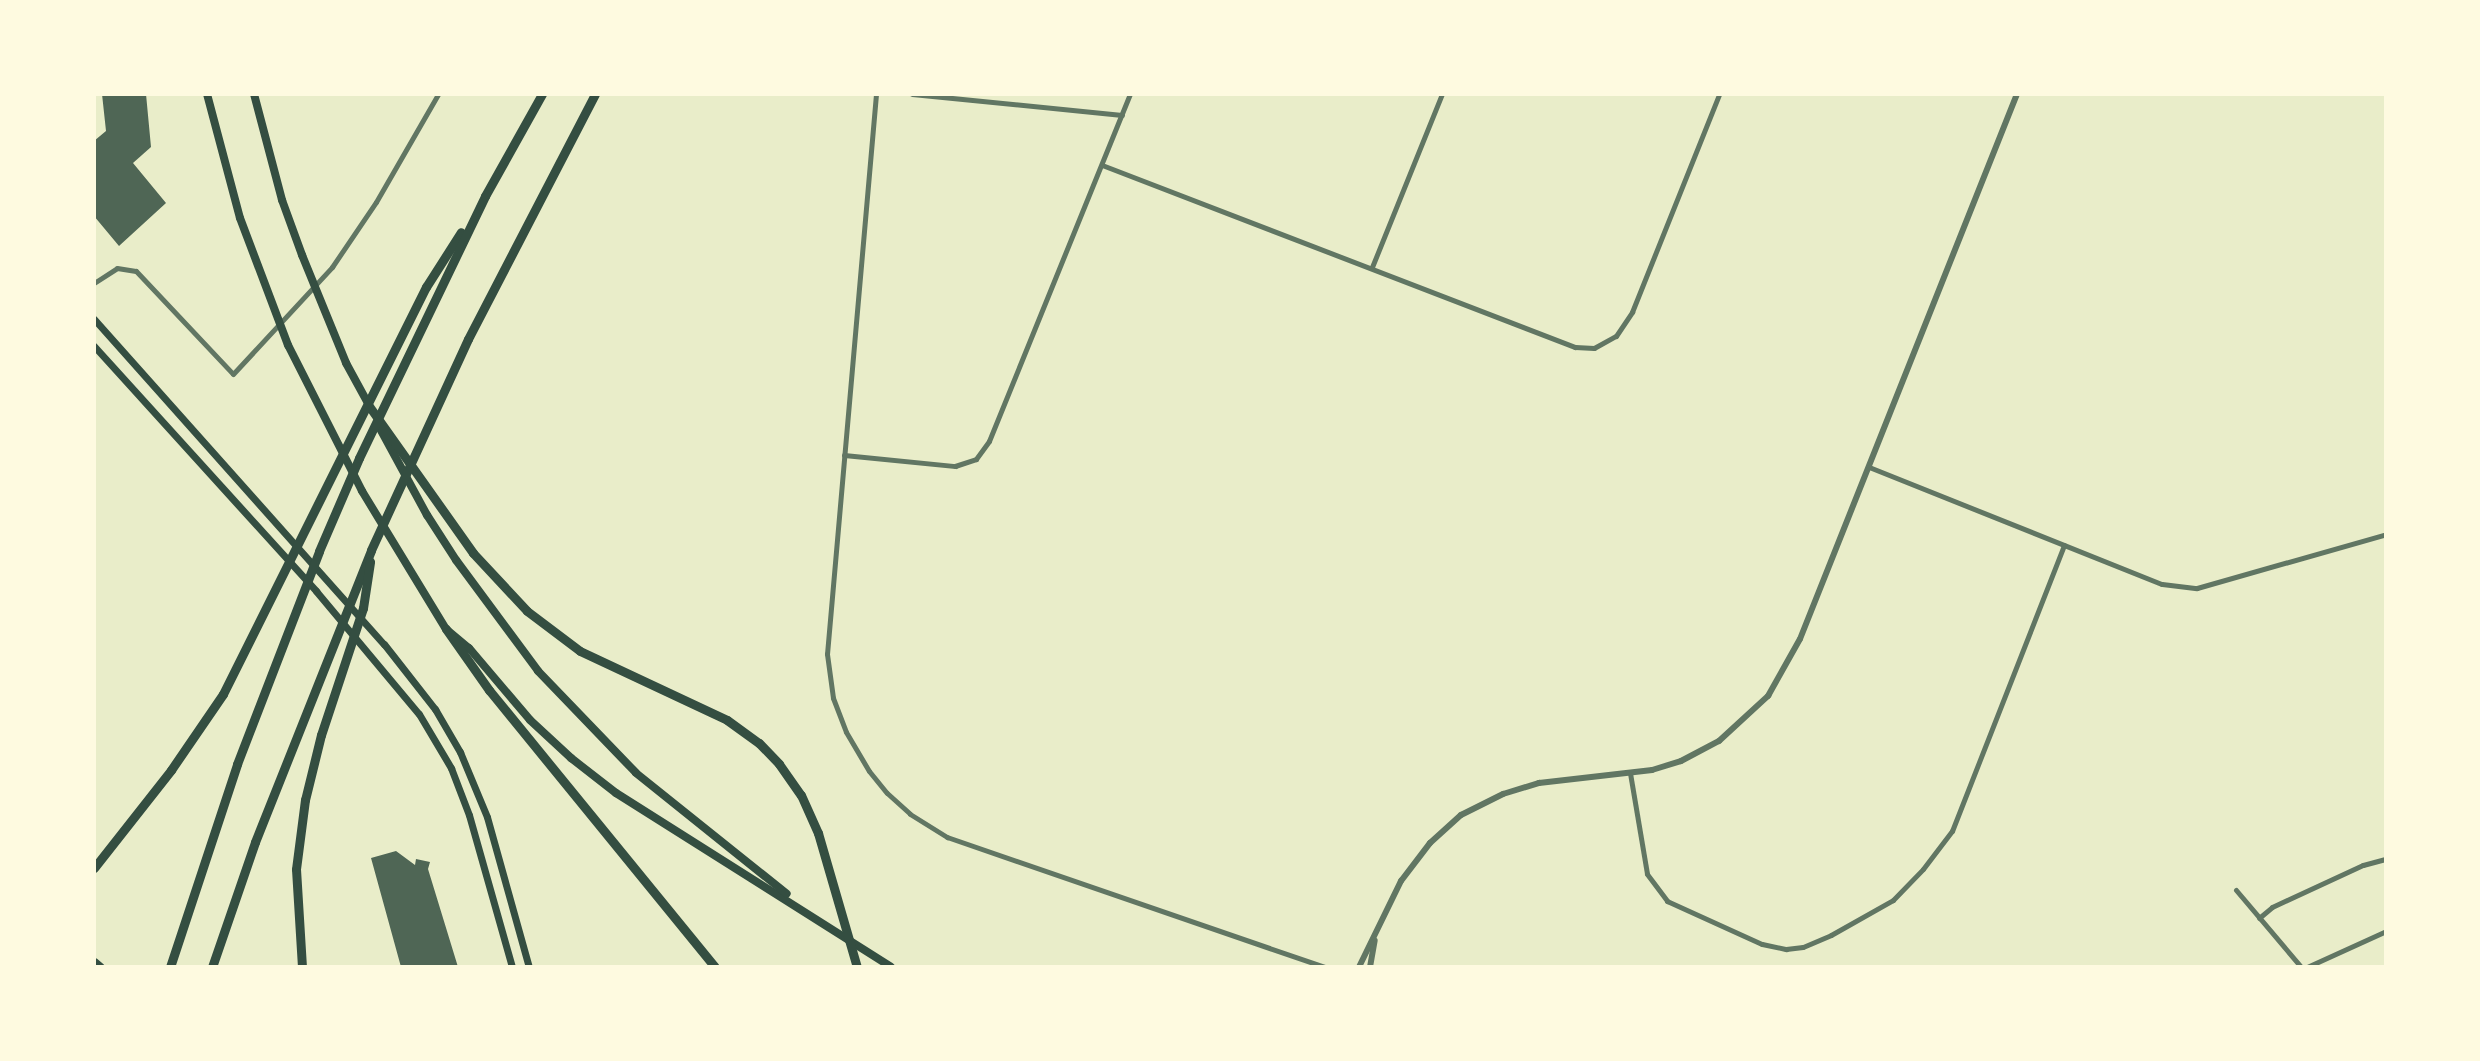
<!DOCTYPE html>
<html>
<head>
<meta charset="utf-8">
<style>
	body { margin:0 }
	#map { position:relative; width:2480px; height:1061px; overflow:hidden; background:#e9edc9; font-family:"Open Sans",sans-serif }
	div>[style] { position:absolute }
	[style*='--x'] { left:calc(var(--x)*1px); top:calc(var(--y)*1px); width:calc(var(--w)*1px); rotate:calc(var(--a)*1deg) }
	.building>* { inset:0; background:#4f6655 }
	.minor>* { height:5px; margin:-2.5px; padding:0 2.5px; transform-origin:2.5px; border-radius:2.5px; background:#617663 }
	.tertiary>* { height:6px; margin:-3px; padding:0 3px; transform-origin:3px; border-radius:3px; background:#617663 }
	.secondary>* { height:7px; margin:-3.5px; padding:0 3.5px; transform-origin:3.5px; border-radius:3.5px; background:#344e41 }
	.primary>* { height:8px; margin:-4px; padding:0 4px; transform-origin:4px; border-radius:4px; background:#344e41 }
	.motorway>* { height:9px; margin:-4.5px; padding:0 4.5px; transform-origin:4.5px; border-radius:4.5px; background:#344e41 }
	span { translate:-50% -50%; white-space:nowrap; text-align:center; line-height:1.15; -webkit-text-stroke:8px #fefae0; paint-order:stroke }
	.frame { position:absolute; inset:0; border:96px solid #fefae0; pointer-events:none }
</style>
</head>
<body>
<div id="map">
	<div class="building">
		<i style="clip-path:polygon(102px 94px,146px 94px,151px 147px,133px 163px,166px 203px,119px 246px,94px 216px,94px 141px,106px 131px)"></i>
		<i style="clip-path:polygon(396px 851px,415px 865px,416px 859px,430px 862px,428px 869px,458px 967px,401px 967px,371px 858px)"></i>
	</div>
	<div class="minor">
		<i style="--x:876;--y:94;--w:562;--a:95"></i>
		<i style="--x:827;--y:654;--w:44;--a:82.2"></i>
		<i style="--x:833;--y:698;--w:36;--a:69"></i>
		<i style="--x:846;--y:732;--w:45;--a:59.5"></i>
		<i style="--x:869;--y:771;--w:28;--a:51"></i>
		<i style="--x:887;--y:793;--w:31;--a:42"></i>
		<i style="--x:910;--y:814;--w:44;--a:31.9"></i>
		<i style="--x:947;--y:837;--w:400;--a:19"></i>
		<i style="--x:912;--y:94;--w:211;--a:5.7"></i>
		<i style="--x:1102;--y:165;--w:507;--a:21.05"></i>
		<i style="--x:1575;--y:347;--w:19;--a:3"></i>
		<i style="--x:1594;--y:348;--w:25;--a:-29"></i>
		<i style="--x:1616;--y:336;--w:29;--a:-56"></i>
		<i style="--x:1632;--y:312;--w:235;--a:-68.2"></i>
		<i style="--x:1372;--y:267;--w:187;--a:-68"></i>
		<i style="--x:94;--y:283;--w:27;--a:-33"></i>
		<i style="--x:117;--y:268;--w:19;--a:9"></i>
		<i style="--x:136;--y:271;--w:141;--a:46.7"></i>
		<i style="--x:233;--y:374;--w:146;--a:-47.2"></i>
		<i style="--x:332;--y:267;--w:78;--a:-55.9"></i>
		<i style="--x:376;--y:202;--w:125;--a:-60.1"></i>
		<i style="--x:844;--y:455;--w:112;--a:5.7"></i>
		<i style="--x:955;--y:466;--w:22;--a:-18"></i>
		<i style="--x:976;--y:459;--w:22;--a:-54"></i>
		<i style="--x:989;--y:441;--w:375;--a:-67.9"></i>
		<i style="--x:1869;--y:467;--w:315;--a:21.8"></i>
		<i style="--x:2162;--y:584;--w:35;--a:7"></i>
		<i style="--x:2197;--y:588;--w:197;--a:-15.9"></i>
		<i style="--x:1630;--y:773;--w:102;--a:80.4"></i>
		<i style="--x:1647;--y:874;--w:34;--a:53"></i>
		<i style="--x:1667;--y:901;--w:104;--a:24.4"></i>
		<i style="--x:1762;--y:944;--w:25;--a:12"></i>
		<i style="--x:1786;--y:949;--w:17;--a:-7"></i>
		<i style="--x:1803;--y:947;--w:30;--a:-23"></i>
		<i style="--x:1831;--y:935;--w:71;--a:-29.4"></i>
		<i style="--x:1893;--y:900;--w:43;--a:-45.9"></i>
		<i style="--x:1923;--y:869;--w:48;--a:-52.7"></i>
		<i style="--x:1952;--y:831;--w:307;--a:-68.6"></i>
		<i style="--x:2236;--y:890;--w:101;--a:49.8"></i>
		<i style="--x:2259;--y:918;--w:17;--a:-40"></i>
		<i style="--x:2272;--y:907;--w:100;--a:-24.8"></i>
		<i style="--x:2363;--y:865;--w:24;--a:-15"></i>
		<i style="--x:2307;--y:967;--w:87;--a:-24.5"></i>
	</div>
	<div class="tertiary">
		<i style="--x:1359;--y:967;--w:96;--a:-64"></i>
		<i style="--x:1401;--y:881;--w:48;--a:-52.7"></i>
		<i style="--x:1430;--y:843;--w:42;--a:-42.1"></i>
		<i style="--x:1461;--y:815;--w:47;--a:-26.6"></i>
		<i style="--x:1503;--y:794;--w:38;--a:-17"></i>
		<i style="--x:1539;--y:783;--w:114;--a:-6.6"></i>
		<i style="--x:1652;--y:770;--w:30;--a:-17"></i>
		<i style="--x:1681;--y:761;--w:43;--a:-27.8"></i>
		<i style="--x:1719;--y:741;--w:67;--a:-42.6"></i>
		<i style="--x:1768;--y:696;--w:65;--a:-60.7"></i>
		<i style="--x:1800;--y:639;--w:587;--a:-68.29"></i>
		<i style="--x:1370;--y:967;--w:27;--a:-80"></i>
	</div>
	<div class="secondary">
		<i style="--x:94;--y:319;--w:436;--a:48.3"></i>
		<i style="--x:384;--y:644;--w:83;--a:51.9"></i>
		<i style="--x:435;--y:709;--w:50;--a:59.8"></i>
		<i style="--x:460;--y:752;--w:70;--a:67.4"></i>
		<i style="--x:487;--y:817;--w:156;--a:74.4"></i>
		<i style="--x:94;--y:346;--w:331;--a:47.8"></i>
		<i style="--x:316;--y:591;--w:160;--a:50.1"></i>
		<i style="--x:419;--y:714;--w:63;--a:59.3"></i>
		<i style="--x:451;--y:768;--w:50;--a:69"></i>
		<i style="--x:469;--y:815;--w:158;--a:74.2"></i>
	</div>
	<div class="primary">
		<i style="--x:207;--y:94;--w:128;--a:75.1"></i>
		<i style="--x:240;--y:218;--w:136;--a:69.3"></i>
		<i style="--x:288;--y:345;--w:164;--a:63.1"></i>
		<i style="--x:362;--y:491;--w:162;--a:58.7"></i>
		<i style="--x:446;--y:629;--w:30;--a:40"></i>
		<i style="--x:469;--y:648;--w:94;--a:49.7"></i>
		<i style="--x:530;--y:720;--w:56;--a:42.8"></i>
		<i style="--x:571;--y:758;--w:57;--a:37.9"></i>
		<i style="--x:616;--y:793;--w:325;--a:32.3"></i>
		<i style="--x:254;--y:94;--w:110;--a:75.2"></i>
		<i style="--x:282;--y:200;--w:59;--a:70"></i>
		<i style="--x:302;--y:255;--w:117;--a:67.8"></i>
		<i style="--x:346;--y:363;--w:50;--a:61.4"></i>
		<i style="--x:377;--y:423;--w:105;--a:61.5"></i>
		<i style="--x:427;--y:515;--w:54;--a:57.2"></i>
		<i style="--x:456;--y:560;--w:138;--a:53.5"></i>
		<i style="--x:538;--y:671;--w:141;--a:46.1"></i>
		<i style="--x:636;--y:773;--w:193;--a:38.7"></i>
	</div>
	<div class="motorway">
		<i style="--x:369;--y:406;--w:180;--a:54.7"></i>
		<i style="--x:473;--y:553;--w:79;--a:47"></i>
		<i style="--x:527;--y:611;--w:66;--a:37"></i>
		<i style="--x:580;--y:651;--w:162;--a:25.1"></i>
		<i style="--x:727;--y:720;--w:39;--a:36"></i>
		<i style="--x:759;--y:743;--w:29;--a:46"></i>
		<i style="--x:779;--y:764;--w:38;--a:55"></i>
		<i style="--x:801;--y:795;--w:42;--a:65.9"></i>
		<i style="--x:818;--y:833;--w:140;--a:73.8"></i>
		<i style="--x:446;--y:629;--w:75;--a:54.8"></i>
		<i style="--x:489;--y:690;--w:357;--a:50.8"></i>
		<i style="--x:94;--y:868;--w:125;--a:-51.8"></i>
		<i style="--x:171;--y:770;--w:92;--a:-55.6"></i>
		<i style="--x:223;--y:694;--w:455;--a:-63.5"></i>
		<i style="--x:426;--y:287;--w:65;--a:-57.5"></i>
		<i style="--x:94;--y:962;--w:8;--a:40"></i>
		<i style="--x:170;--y:967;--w:214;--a:-71.7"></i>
		<i style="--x:237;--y:764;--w:228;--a:-68.9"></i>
		<i style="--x:319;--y:551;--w:101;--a:-66.7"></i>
		<i style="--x:359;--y:458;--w:291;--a:-64.3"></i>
		<i style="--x:485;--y:196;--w:117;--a:-60.8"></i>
		<i style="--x:212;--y:967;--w:132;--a:-71"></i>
		<i style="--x:255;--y:842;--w:314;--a:-68.3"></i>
		<i style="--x:371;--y:550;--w:232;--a:-65.3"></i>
		<i style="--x:468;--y:339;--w:276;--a:-62.6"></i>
		<i style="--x:302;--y:967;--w:98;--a:-93.5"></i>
		<i style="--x:296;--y:869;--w:70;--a:-82.6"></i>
		<i style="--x:305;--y:800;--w:67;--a:-76.2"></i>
		<i style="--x:321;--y:735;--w:134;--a:-71.7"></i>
		<i style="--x:363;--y:608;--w:47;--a:-81.3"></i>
	</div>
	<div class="frame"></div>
</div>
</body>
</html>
